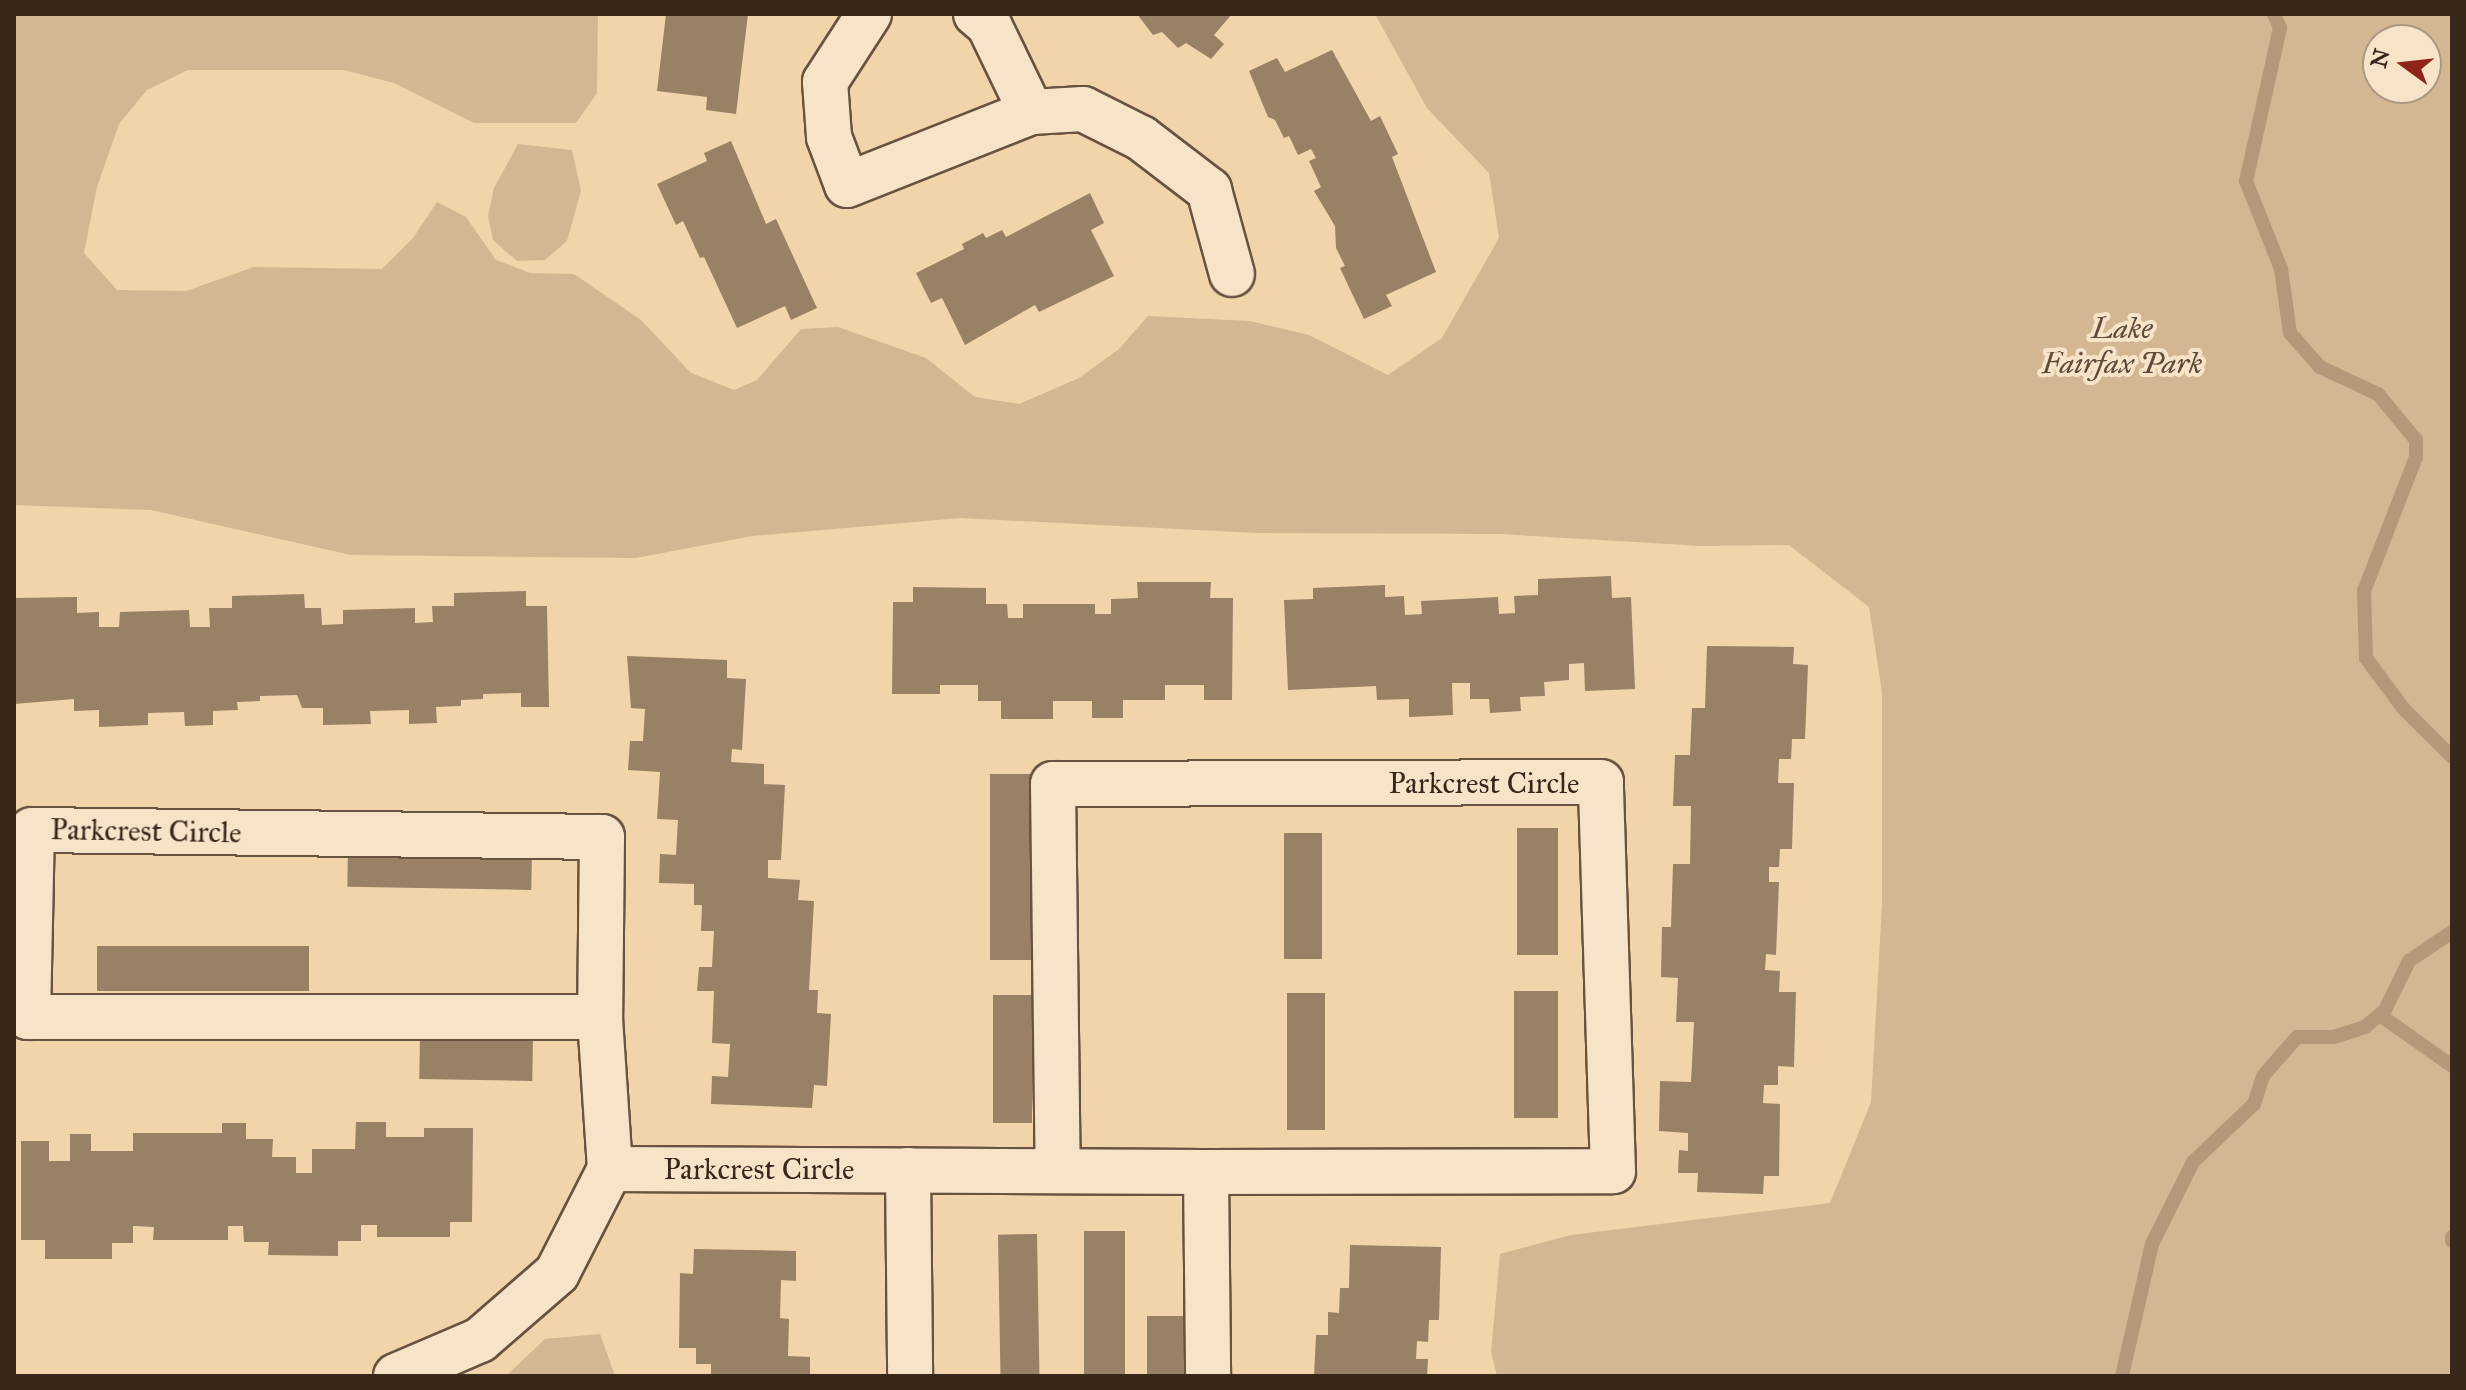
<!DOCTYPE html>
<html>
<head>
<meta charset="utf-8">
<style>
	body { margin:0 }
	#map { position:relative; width:2466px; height:1390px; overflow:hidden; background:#f1d4aa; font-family:"IM FELL Great Primer",serif }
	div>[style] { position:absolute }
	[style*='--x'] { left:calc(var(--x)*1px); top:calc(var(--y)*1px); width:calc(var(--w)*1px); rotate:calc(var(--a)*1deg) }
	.green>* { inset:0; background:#d2b792 }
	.stream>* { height:14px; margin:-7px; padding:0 7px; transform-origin:7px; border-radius:7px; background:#b3997a }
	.building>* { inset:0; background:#998166; transform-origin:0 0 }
	.roads { filter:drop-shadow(2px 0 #685240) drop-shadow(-2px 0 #685240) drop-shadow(0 2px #685240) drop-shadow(0 -2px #685240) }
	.street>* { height:44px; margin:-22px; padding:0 22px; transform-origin:22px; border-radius:22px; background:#f6e3c8 }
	span { translate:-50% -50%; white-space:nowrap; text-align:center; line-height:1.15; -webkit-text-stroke:8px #f6e3c8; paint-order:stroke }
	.park-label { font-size:30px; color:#604b3a; font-style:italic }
	.street-label { font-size:30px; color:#3a271c }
	.frame { position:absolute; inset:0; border:16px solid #3a271c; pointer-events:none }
	.north { position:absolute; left:2362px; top:24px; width:80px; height:80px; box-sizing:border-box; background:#f6e3c8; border:2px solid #ab9883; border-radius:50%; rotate:285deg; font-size:22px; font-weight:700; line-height:32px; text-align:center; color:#3a271c }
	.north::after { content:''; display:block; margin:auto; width:28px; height:36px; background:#8f2418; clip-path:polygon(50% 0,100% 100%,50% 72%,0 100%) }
</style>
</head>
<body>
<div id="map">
	<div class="green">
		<i style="clip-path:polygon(evenodd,14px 14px,598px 14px,597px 93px,576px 123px,474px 123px,394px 83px,344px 70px,188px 70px,147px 90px,119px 124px,97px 187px,84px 253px,117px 290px,186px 291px,254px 267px,382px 269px,413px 238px,437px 202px,466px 217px,496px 260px,530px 273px,574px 274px,641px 320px,691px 373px,734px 390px,757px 380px,801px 329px,838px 327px,926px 358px,975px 397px,1019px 404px,1079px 378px,1119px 349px,1148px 316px,1250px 321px,1309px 335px,1388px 375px,1442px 338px,1499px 238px,1489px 173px,1427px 108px,1375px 14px,2452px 14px,2452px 1376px,1497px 1376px,1491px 1352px,1500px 1254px,1571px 1235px,1830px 1203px,1871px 1102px,1882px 904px,1882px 693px,1869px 607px,1789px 545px,1702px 546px,1499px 534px,1257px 533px,960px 518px,752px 536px,636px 558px,351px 555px,151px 510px,14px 505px,14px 14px,2378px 40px,2426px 40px,2426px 88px,2378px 88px,2378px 40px)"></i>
		<i style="clip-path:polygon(518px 144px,572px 150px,581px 191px,567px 241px,545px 260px,517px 261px,493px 240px,488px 216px,494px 188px)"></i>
		<i style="clip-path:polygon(600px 1334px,615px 1376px,506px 1376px,545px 1339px)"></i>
	</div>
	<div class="stream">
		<i style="--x:2274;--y:14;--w:15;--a:67"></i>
		<i style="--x:2280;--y:28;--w:157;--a:102.5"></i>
		<i style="--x:2246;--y:181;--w:95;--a:68.3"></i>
		<i style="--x:2281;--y:269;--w:65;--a:82"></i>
		<i style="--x:2290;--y:333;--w:45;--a:48.6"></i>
		<i style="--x:2320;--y:367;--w:64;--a:25"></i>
		<i style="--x:2378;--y:394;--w:60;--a:50.4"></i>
		<i style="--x:2416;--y:440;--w:17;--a:90"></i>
		<i style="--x:2416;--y:457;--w:144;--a:111.2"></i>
		<i style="--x:2364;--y:591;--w:67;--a:88.3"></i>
		<i style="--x:2366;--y:658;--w:62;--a:53.5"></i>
		<i style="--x:2403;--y:708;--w:69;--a:45"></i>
		<i style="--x:2380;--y:1015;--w:88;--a:35.3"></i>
		<i style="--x:2452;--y:1237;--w:4;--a:90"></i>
		<i style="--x:2122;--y:1376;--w:135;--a:-77.2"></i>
		<i style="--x:2152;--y:1244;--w:92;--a:-63.4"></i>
		<i style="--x:2193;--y:1162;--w:84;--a:-43.6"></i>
		<i style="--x:2254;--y:1104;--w:29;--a:-72"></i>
		<i style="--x:2263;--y:1076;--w:52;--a:-48.9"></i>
		<i style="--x:2297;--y:1037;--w:37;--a:0"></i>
		<i style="--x:2334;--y:1037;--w:33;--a:-18"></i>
		<i style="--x:2365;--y:1027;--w:26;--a:-40"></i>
		<i style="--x:2385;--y:1010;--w:55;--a:-63.9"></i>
		<i style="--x:2409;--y:961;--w:52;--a:-34"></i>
	</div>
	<div class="building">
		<i style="clip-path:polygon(666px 14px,748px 14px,736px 114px,706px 110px,707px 97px,657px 91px)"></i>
		<i style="clip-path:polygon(1137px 14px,1232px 14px,1214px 35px,1224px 44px,1211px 59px,1186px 43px,1178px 48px,1162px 32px,1153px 35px)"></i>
		<i style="clip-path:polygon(1332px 50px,1371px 121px,1380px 116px,1398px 154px,1392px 157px,1436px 272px,1386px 295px,1392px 306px,1364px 319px,1340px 268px,1345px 266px,1336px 248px,1335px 226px,1314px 191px,1321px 187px,1309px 161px,1316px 158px,1311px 149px,1298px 155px,1289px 136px,1284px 138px,1275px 120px,1268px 117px,1249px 71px,1277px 58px,1285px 72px)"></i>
		<i style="clip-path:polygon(731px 141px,766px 224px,776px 219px,817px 308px,791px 320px,785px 306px,737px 328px,704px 257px,700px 258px,683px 221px,676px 225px,657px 184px,707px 161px,704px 153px)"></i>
		<i style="clip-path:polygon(1090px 193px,1104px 223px,1091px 230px,1114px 276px,1039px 312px,1035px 305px,965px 345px,942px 298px,931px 303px,916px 273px,964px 249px,962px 244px,983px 233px,986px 238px,1002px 230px,1006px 237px)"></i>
		<i style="clip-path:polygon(1611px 576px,1612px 598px,1631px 597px,1635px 689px,1585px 691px,1584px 663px,1569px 664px,1569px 680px,1544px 682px,1545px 696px,1520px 697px,1521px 711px,1490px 713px,1489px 699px,1470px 699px,1470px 683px,1452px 683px,1453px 715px,1409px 717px,1409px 699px,1377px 700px,1376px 686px,1288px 690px,1284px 600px,1313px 599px,1313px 588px,1385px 585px,1385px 597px,1404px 596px,1405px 615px,1422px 614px,1421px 601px,1498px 597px,1499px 614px,1515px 613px,1514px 596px,1538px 595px,1538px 579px)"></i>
		<i style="clip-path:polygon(1137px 582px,1211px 582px,1210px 598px,1233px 598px,1232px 700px,1204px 700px,1204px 685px,1165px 685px,1165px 700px,1123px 700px,1123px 718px,1092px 718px,1092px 701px,1053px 701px,1053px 719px,1001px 719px,1001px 701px,978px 701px,978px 685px,940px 685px,940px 694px,892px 694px,893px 602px,913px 602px,913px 587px,986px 588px,986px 604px,1007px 604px,1008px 618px,1023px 618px,1023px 604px,1095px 604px,1095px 614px,1111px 614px,1111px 599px,1138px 598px)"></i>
		<i style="clip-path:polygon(526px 591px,526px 606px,547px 606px,549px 707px,521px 707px,521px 693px,483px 694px,483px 699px,461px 700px,461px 706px,436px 707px,437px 723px,409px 724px,409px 710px,370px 711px,371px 724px,323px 725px,323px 708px,302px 708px,297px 695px,260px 696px,260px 701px,237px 702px,238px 710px,213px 711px,213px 725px,185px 726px,184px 712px,148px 713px,148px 725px,99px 727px,99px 710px,74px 711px,74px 699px,14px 704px,14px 598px,77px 597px,77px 613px,99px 612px,99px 627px,119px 627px,120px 612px,189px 610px,190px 627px,210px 627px,209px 608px,232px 608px,232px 596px,304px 594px,305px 608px,321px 608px,322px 625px,343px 624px,343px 610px,415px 608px,415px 623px,433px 622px,432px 606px,454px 606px,454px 593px)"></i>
		<i style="clip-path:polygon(1707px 646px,1794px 647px,1793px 664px,1808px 665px,1805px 739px,1792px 739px,1791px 759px,1779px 759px,1778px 783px,1794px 783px,1792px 849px,1780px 849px,1779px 867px,1769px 867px,1769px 882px,1779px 882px,1776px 955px,1766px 954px,1765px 970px,1780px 971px,1779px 992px,1796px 992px,1794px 1067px,1778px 1066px,1778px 1085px,1764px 1085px,1763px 1103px,1780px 1104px,1779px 1176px,1764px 1176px,1763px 1194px,1697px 1192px,1698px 1173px,1678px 1173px,1679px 1150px,1688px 1151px,1688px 1133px,1659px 1131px,1660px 1081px,1691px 1082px,1694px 1022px,1676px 1022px,1678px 978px,1661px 977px,1662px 927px,1671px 927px,1673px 864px,1690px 864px,1691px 806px,1673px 806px,1675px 755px,1690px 755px,1692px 708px,1705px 708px)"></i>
		<i style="clip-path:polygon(627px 656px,727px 660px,727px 678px,746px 679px,742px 750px,732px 749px,731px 762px,764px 764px,764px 784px,785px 785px,781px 860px,768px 860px,768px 878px,800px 880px,798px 900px,814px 901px,809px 990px,818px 990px,817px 1013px,831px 1014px,827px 1086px,814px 1085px,812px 1108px,711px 1104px,712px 1076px,728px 1077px,730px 1044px,712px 1043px,714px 991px,697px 991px,699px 967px,712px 967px,714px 931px,701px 931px,702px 905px,694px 905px,694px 884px,659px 883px,660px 854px,676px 855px,678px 820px,657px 819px,660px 772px,628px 770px,630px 741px,643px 741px,645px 709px,631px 708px)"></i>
		<i style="left:990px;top:774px;width:41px;height:186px"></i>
		<i style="left:1517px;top:828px;width:41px;height:127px"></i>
		<i style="left:1284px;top:833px;width:38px;height:126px"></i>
		<i style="left:532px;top:850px;width:40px;height:184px;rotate:91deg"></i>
		<i style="left:309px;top:946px;width:45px;height:212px;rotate:90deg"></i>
		<i style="left:1514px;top:991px;width:44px;height:127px"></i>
		<i style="left:1287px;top:993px;width:38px;height:137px"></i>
		<i style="left:1032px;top:995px;width:128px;height:39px;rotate:90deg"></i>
		<i style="left:420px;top:1036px;width:113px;height:43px;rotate:1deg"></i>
		<i style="clip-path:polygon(356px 1122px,386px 1122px,386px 1137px,424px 1137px,424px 1128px,473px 1128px,472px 1222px,450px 1222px,450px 1237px,377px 1237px,377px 1225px,361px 1225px,361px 1241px,338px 1241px,338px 1256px,268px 1255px,269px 1242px,244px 1242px,243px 1226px,228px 1226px,228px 1240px,153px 1240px,154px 1227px,133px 1226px,133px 1243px,112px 1243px,112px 1259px,45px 1259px,45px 1240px,21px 1240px,21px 1141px,49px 1141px,49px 1161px,70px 1161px,70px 1134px,91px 1134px,91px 1151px,133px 1151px,133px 1133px,222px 1133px,222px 1123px,246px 1123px,246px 1139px,273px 1139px,272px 1157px,296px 1157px,296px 1173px,312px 1173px,312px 1149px,355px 1149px)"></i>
		<i style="left:1084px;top:1231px;width:41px;height:145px"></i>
		<i style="left:1037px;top:1234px;width:142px;height:39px;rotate:89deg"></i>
		<i style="clip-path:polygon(1350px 1245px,1441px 1247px,1439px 1320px,1429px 1320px,1428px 1342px,1417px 1341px,1416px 1359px,1428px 1359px,1427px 1376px,1314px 1376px,1316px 1335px,1328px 1335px,1328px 1312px,1339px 1313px,1340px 1288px,1349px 1288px)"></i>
		<i style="clip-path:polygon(694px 1249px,796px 1251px,796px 1281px,781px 1280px,780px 1318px,789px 1319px,788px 1356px,810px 1357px,810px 1376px,711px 1376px,711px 1364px,696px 1364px,696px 1348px,679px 1348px,680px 1273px,693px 1274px)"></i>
		<i style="left:1185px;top:1316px;width:60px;height:38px;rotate:90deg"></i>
	</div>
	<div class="roads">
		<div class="street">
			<i style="--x:869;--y:14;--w:81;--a:122.9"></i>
			<i style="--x:825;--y:82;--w:55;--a:85.8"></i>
			<i style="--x:829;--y:137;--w:51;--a:69.4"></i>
			<i style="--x:847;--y:185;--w:198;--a:-21.6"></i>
			<i style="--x:976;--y:14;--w:17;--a:40"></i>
			<i style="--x:989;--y:25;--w:97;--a:64.2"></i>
			<i style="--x:1031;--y:112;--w:52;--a:-3.3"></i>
			<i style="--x:1083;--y:109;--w:65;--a:26.6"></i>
			<i style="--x:1141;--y:138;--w:86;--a:37.4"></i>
			<i style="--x:1209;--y:190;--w:87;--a:74.7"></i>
			<i style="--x:610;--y:1169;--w:596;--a:0.29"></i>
			<i style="--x:1206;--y:1172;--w:407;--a:-0.1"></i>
			<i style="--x:1613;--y:1171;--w:389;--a:-91.8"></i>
			<i style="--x:1601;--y:782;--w:548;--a:179.79"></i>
			<i style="--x:1053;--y:784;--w:386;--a:89.3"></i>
			<i style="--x:908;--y:1170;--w:206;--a:89.4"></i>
			<i style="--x:1206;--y:1172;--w:204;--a:89.4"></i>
			<i style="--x:396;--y:1376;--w:91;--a:-23.2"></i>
			<i style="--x:480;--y:1340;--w:102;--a:-41"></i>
			<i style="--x:557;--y:1273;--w:117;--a:-63"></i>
			<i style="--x:610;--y:1169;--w:152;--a:-93.8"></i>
			<i style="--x:600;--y:1017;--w:572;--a:180"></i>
			<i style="--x:28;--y:1017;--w:187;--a:-88.8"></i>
			<i style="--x:32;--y:830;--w:570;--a:0.7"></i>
			<i style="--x:602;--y:837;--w:180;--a:90.6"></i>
		</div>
	</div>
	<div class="park-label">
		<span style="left:2122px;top:345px">Lake<br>Fairfax Park</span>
	</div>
	<div class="street-label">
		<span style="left:1484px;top:783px">Parkcrest Circle</span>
		<span style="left:146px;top:831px;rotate:1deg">Parkcrest Circle</span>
		<span style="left:759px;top:1169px">Parkcrest Circle</span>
	</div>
	<div class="frame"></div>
	<div class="north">N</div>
</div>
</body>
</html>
